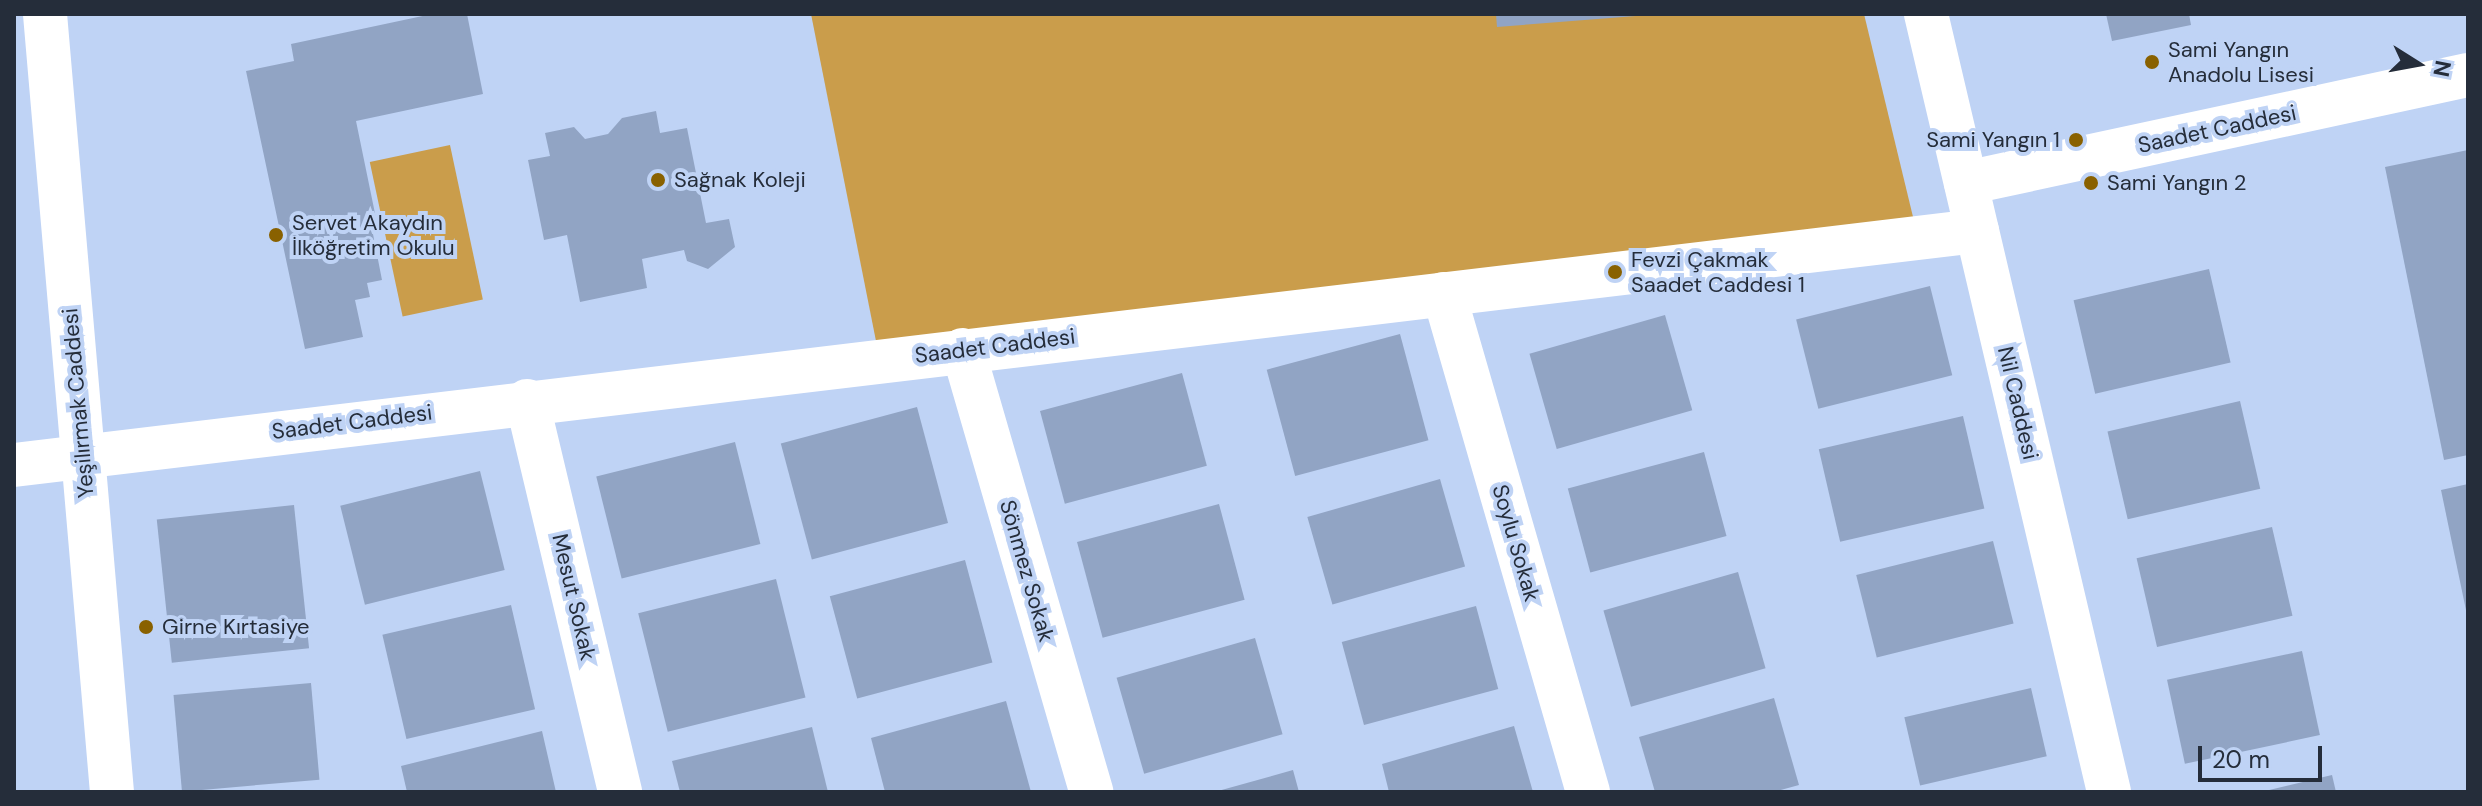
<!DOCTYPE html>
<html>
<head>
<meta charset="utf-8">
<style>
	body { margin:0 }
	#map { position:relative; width:2482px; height:806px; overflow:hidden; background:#bfd3f5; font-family:"DM Sans",sans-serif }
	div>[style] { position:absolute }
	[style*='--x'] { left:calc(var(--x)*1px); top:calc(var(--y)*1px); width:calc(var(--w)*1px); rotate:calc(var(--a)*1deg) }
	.green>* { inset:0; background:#ca9d4b; transform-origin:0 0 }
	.building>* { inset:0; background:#91a4c4; transform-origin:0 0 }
	.minor>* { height:44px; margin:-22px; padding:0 22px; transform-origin:22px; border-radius:22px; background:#fff }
	.tertiary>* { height:44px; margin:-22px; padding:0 22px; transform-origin:22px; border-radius:22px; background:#fff }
	.dots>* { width:22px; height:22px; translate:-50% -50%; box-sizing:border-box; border:4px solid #bfd3f5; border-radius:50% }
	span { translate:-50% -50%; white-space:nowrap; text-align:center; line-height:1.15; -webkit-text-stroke:8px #bfd3f5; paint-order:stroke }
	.poi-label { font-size:22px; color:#252d3a }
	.left { translate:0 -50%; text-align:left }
	.right { translate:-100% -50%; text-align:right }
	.street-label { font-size:22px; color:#252d3a }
	.frame { position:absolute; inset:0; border:16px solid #252d3a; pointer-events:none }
	.north { position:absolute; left:2378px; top:24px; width:80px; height:80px; -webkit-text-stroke:6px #bfd3f5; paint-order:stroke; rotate:101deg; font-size:22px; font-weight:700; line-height:32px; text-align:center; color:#252d3a }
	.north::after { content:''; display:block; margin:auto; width:28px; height:36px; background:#252d3a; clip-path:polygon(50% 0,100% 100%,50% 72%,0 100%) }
	.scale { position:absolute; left:2198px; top:746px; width:124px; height:36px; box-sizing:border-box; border:4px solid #252d3a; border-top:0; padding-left:10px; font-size:24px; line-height:28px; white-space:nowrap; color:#252d3a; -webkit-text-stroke:6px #bfd3f5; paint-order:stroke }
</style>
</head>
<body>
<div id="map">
	<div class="green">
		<i style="clip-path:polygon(811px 14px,1864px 14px,1914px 221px,877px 346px)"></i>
		<i style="left:450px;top:145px;width:158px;height:82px;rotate:78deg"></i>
	</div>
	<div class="building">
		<i style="clip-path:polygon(432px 14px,467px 14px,483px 94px,356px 121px,378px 228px,372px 229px,382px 280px,367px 283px,370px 297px,355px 300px,363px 337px,305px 349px,246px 71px,294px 61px,291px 44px)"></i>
		<i style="clip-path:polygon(1496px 14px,1636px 14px,1636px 16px,1497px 27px)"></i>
		<i style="clip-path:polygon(2106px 14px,2189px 14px,2191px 25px,2112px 41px)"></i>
		<i style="clip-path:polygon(656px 111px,660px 133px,687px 128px,706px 223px,729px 219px,735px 247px,708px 269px,687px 261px,684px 250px,642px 259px,647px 288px,580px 302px,567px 235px,544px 240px,528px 160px,550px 156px,545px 133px,574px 127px,585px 139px,608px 134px,622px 118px)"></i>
		<i style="clip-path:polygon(2468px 150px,2468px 455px,2444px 460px,2385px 167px)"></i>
		<i style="left:2209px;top:269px;width:96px;height:139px;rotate:77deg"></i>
		<i style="left:1930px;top:286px;width:92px;height:138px;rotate:76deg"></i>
		<i style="left:1665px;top:315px;width:99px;height:141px;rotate:74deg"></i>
		<i style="left:1400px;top:334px;width:110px;height:138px;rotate:75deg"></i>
		<i style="left:1182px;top:373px;width:96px;height:147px;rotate:75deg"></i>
		<i style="left:2240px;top:401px;width:90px;height:136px;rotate:77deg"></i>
		<i style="left:917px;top:407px;width:120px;height:141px;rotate:75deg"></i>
		<i style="left:1963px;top:416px;width:95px;height:148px;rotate:77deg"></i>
		<i style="left:735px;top:442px;width:105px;height:143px;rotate:76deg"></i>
		<i style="left:1704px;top:452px;width:87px;height:141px;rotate:75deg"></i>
		<i style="left:480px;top:471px;width:102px;height:144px;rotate:76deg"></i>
		<i style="left:1440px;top:479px;width:91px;height:138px;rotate:74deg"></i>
		<i style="clip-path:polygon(2468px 484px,2468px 615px,2467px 615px,2441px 490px)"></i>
		<i style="left:1219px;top:504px;width:99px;height:147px;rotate:75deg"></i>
		<i style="left:294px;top:505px;width:144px;height:138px;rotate:84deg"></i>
		<i style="left:2272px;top:527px;width:91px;height:139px;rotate:77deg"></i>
		<i style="left:1993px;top:541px;width:85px;height:141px;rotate:76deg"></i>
		<i style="left:965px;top:560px;width:106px;height:140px;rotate:75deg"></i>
		<i style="left:1738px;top:572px;width:100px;height:140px;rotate:74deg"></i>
		<i style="left:776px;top:579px;width:122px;height:142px;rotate:76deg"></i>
		<i style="left:511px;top:605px;width:107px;height:132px;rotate:77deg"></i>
		<i style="left:1476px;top:606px;width:86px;height:139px;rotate:75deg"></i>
		<i style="left:1255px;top:638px;width:100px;height:144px;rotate:74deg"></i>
		<i style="left:2302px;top:651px;width:86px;height:138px;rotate:78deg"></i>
		<i style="left:311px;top:683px;width:97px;height:138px;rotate:85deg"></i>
		<i style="left:2031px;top:688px;width:70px;height:130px;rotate:77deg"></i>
		<i style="clip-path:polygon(1774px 698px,1799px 785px,1773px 792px,1655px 792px,1639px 737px)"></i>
		<i style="clip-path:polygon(1006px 701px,1031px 792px,885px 792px,871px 738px)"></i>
		<i style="clip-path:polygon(1514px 726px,1533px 792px,1389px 792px,1382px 764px)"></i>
		<i style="clip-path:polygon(812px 727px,828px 792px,680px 792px,672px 761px)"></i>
		<i style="clip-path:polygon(542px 731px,556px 792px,407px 792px,401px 766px)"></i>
		<i style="clip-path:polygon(1293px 770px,1299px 792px,1219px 792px,1218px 791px)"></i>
		<i style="clip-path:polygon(2332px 775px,2336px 792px,2266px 792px,2265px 791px)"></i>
	</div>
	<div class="minor">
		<i style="--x:1926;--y:14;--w:799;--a:76.76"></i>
		<i style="--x:1966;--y:183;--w:513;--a:-12.14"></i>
		<i style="--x:1444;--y:294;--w:518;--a:73.87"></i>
		<i style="--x:963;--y:350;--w:460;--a:73.8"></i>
		<i style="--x:527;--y:401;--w:402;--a:76.6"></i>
	</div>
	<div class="tertiary">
		<i style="--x:45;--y:14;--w:781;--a:85.08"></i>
		<i style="--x:14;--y:465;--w:1977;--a:-6.8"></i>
	</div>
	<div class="dots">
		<i style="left:2152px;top:62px;background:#896100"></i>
		<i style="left:2076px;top:140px;background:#896100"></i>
		<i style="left:658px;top:180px;background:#896100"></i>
		<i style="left:2091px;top:183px;background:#896100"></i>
		<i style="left:276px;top:235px;background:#896100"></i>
		<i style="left:1615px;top:272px;background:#896100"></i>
		<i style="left:146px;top:627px;background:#896100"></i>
	</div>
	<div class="poi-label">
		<span class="left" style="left:2168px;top:62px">Sami Yangın<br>Anadolu Lisesi</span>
		<span class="right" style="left:2060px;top:140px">Sami Yangın 1</span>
		<span class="left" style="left:674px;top:180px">Sağnak Koleji</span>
		<span class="left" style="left:2107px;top:183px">Sami Yangın 2</span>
		<span class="left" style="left:292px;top:235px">Servet Akaydın<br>İlköğretim Okulu</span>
		<span class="left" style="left:1631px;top:272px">Fevzi Çakmak<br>Saadet Caddesi 1</span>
		<span class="left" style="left:162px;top:627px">Girne Kırtasiye</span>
	</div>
	<div class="street-label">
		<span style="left:2217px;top:129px;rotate:-12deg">Saadet Caddesi</span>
		<span style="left:995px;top:346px;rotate:-7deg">Saadet Caddesi</span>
		<span style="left:78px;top:403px;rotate:-95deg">Yeşilırmak Caddesi</span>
		<span style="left:2018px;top:403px;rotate:77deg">Nil Caddesi</span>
		<span style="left:352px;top:422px;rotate:-7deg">Saadet Caddesi</span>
		<span style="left:1516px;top:543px;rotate:74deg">Soylu Sokak</span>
		<span style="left:1027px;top:571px;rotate:74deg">Sönmez Sokak</span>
		<span style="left:574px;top:597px;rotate:77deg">Mesut Sokak</span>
	</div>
	<div class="frame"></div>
	<div class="north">N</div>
	<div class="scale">20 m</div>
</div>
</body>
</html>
